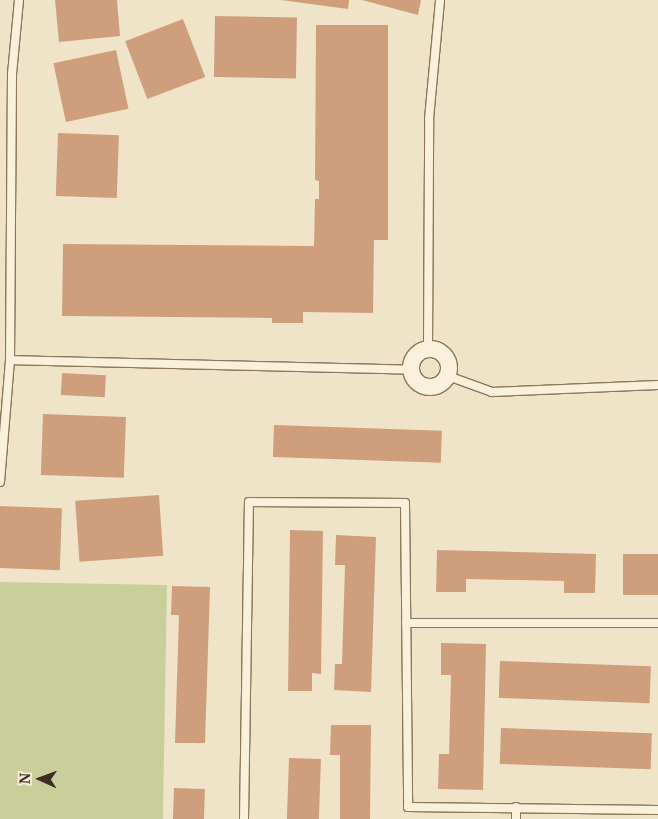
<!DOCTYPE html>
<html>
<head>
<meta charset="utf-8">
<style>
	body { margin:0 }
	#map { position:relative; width:658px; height:819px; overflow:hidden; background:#f0e4c8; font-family:Merriweather,serif }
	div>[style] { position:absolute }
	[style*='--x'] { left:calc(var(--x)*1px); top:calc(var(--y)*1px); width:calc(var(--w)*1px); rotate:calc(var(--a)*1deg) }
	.green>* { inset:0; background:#c9cf9b; transform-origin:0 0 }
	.building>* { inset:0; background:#cf9f7d; transform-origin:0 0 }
	.roads { filter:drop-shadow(1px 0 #8d765c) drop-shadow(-1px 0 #8d765c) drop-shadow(0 1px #8d765c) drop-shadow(0 -1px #8d765c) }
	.service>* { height:8px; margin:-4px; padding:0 4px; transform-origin:4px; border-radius:4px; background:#faf1dc }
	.minor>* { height:16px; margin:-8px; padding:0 8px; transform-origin:8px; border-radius:8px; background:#faf1dc }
	.minor>.ring { margin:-8px; padding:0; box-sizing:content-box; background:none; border:16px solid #faf1dc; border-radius:50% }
	span { translate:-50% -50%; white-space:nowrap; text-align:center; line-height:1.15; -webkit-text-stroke:4px #f7eed8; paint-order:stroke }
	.north { position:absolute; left:15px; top:754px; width:50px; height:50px; -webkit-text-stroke:4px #f7eed8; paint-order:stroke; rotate:272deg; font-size:14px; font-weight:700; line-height:20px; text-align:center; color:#3d2e20 }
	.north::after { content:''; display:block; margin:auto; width:18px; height:22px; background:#3d2e20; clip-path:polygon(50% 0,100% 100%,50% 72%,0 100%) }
</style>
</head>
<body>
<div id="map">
	<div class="green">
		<i style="left:0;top:582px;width:167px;height:237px;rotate:1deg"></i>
	</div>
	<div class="building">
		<i style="clip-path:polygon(55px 0,117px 0,120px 36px,59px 42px)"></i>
		<i style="clip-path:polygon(281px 0,349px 0,348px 9px)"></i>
		<i style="clip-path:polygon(362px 0,421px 0,418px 15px)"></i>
		<i style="left:215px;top:16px;width:82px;height:61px;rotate:1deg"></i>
		<i style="left:183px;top:19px;width:62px;height:62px;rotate:69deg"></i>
		<i style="clip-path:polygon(316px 25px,388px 25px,388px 240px,374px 240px,373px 313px,303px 312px,303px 323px,272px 323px,272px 318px,62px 316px,63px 244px,314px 246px,315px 199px,319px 199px,319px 181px,315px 180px)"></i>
		<i style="left:116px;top:50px;width:60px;height:64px;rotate:78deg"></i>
		<i style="left:58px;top:133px;width:61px;height:63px;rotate:2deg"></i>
		<i style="left:62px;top:373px;width:44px;height:22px;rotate:3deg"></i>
		<i style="left:43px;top:414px;width:83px;height:61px;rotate:2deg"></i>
		<i style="left:274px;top:425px;width:168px;height:32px;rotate:2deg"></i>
		<i style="left:159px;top:495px;width:61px;height:84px;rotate:86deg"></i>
		<i style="left:0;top:506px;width:62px;height:62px;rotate:2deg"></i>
		<i style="clip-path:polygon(290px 530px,323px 531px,321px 674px,312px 673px,312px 691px,288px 691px)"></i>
		<i style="clip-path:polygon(336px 535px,376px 537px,371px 692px,334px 690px,335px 664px,342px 664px,345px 565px,335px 565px)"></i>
		<i style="clip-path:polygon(437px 550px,596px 554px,595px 593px,564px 593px,564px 581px,466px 579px,466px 592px,436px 592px)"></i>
		<i style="left:623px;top:554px;width:35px;height:41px"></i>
		<i style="clip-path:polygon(172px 586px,210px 587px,205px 743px,175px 743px,179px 615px,171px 615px)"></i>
		<i style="clip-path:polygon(441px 643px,486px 644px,483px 790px,438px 789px,439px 754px,449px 754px,451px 675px,441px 675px)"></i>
		<i style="left:500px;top:661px;width:151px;height:37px;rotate:2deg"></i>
		<i style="clip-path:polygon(331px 725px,371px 725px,370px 819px,340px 819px,340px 755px,330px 755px)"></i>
		<i style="left:501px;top:728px;width:151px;height:36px;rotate:2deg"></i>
		<i style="left:289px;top:758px;width:32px;height:61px;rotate:2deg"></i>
		<i style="left:174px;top:788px;width:31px;height:31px;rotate:2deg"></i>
	</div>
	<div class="roads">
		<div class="service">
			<i style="--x:428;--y:348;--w:229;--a:-89.7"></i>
			<i style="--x:429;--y:119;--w:120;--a:-84.7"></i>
			<i style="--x:10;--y:360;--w:400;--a:1.4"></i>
			<i style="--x:448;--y:376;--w:47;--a:20"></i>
			<i style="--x:492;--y:392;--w:166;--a:-2.4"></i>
			<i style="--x:0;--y:482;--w:122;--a:-85.3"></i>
			<i style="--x:10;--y:360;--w:286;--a:-89.6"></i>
			<i style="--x:12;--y:74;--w:74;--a:-84.6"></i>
			<i style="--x:406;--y:623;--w:252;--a:0"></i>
			<i style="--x:244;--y:819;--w:317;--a:-89.1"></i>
			<i style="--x:249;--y:502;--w:156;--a:0.4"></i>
			<i style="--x:405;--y:503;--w:304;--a:89.4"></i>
			<i style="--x:408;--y:807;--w:250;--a:0.7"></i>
			<i style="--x:516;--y:819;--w:12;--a:-90"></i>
		</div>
		<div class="minor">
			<i class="ring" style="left:411px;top:349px;width:22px;height:22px"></i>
		</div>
	</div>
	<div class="north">N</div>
</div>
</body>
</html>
